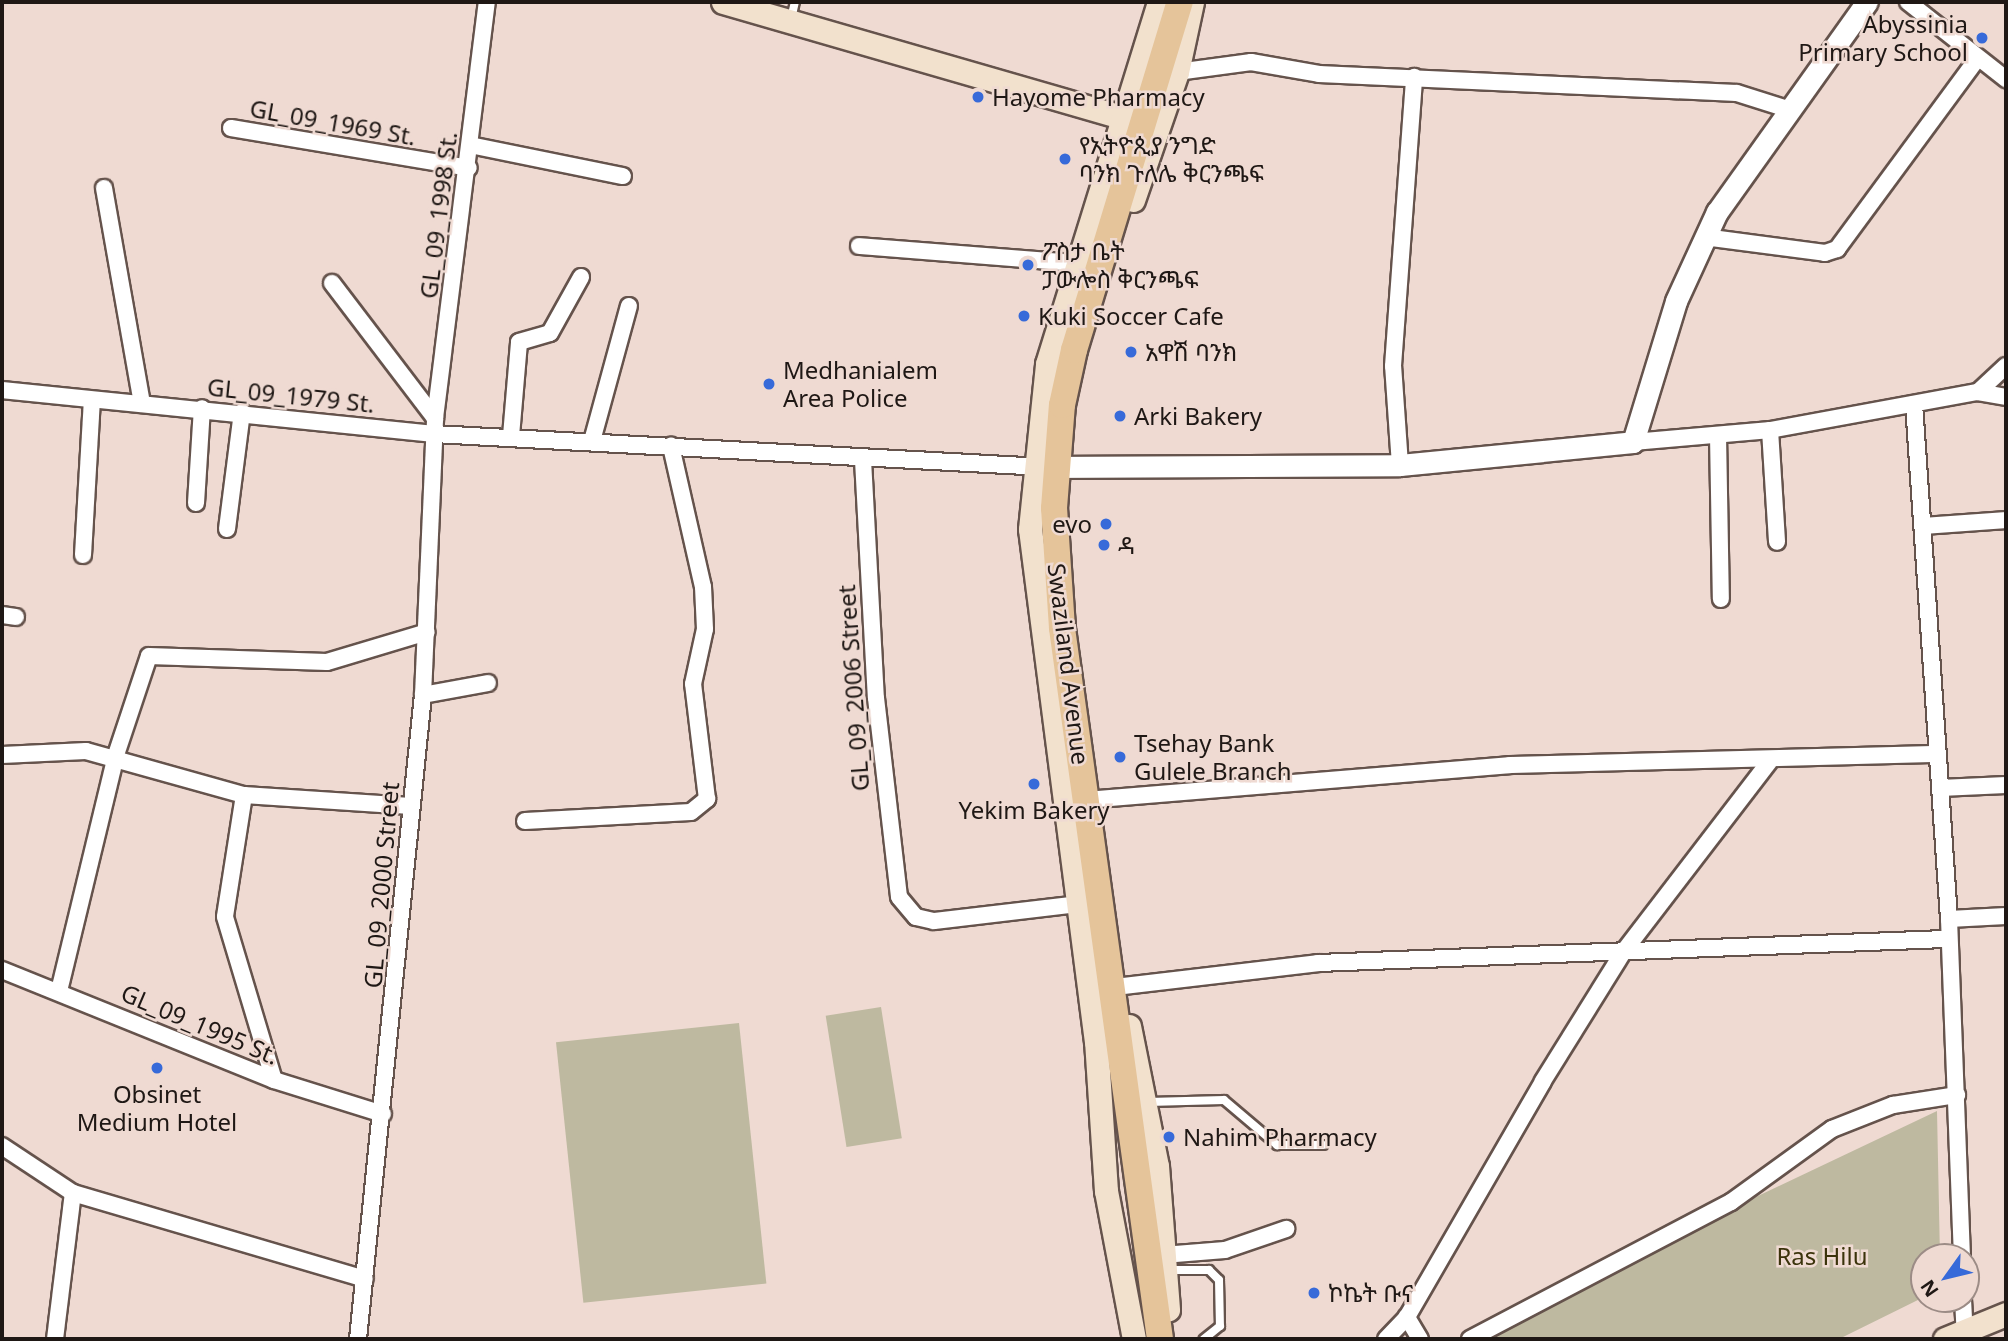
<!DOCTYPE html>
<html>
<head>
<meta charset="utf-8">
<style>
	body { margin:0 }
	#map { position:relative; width:2008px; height:1341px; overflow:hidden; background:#efdad2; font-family:"Noto Sans","Noto Sans Ethiopic",sans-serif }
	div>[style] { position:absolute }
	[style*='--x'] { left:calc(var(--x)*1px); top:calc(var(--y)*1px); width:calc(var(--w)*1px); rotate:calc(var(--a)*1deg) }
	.green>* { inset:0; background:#beb9a0; transform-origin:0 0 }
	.roads { filter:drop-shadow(2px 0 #65534c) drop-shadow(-2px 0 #65534c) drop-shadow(0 2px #65534c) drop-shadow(0 -2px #65534c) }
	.service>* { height:8px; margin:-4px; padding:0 4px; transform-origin:4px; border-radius:4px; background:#fff }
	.minor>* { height:16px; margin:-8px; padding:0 8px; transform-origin:8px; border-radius:8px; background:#fff }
	.tertiary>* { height:21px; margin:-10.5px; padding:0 10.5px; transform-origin:10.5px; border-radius:10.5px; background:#fff }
	.secondary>* { height:23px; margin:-11.5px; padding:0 11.5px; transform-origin:11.5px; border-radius:11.5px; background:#f2e1cd }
	.primary>* { height:26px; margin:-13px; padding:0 13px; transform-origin:13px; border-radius:13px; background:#e5c49a }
	.dots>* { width:19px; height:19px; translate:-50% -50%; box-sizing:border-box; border:4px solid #efdad2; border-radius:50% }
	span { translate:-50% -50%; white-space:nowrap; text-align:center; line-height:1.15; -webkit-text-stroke:5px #efdad2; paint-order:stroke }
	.poi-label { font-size:24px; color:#1f1815 }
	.right { translate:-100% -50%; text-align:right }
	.left { translate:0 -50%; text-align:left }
	.street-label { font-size:24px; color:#1f1815 }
	.park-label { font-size:24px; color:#3b330b }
	.frame { position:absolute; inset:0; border:4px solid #1f1815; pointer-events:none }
	.north { position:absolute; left:1910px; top:1243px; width:70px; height:70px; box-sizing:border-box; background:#efdad2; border:2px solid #9c8c86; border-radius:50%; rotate:236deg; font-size:19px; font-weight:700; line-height:28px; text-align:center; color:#1f1815 }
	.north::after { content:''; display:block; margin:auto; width:24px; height:32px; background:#376ad9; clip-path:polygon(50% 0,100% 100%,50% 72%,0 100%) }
</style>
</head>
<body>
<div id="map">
	<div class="green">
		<i style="left:881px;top:1007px;width:133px;height:56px;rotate:81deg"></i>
		<i style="left:739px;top:1023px;width:262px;height:184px;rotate:84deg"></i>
		<i style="clip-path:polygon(1937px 1111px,1940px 1257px,1924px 1257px,1924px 1297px,1839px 1339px,1457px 1339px)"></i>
	</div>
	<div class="roads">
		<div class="service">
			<i style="--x:791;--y:19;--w:17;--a:-77"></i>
			<i style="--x:1148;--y:1102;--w:76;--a:-1.5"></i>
			<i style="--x:1224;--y:1100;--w:70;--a:40.3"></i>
			<i style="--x:1277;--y:1145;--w:46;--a:0"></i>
			<i style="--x:1167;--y:1270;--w:42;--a:0"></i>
			<i style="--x:1209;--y:1270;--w:14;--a:45"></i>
			<i style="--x:1219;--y:1280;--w:46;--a:88.8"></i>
			<i style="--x:1220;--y:1326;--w:21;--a:141"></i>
		</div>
		<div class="minor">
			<i style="--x:1908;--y:2;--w:125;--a:38.2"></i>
			<i style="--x:1177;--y:72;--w:75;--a:-7.7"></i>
			<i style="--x:1251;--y:62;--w:69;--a:10"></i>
			<i style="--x:1319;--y:74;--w:418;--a:2.6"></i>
			<i style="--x:1737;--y:93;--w:52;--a:17.7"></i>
			<i style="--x:231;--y:128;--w:241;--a:9.5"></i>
			<i style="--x:470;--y:145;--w:156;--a:11.5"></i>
			<i style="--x:104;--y:188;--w:219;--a:80"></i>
			<i style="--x:1704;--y:237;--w:122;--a:7.5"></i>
			<i style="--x:1825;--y:253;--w:13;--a:-18"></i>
			<i style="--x:1837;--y:249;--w:237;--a:-53.6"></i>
			<i style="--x:859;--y:246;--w:218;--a:4.5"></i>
			<i style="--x:332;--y:283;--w:170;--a:52.7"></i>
			<i style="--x:2;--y:390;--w:434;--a:5.8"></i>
			<i style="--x:434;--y:434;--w:611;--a:3.1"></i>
			<i style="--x:1978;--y:392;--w:38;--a:-43"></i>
			<i style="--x:1914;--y:404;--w:516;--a:86.11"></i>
			<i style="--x:1949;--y:919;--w:338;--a:87.8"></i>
			<i style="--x:1770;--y:430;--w:112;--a:86.4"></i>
			<i style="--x:1718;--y:435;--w:164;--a:89"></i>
			<i style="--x:511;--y:436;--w:94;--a:-85.1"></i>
			<i style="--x:519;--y:342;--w:32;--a:-16"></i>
			<i style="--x:550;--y:333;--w:64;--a:-61"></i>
			<i style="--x:592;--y:441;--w:140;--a:-74.7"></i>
			<i style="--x:1633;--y:442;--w:138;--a:-5"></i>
			<i style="--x:1770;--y:430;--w:211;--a:-10.4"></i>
			<i style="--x:1978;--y:392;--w:28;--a:10"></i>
			<i style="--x:863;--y:460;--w:238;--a:86.9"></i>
			<i style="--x:876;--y:698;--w:200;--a:83.4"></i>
			<i style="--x:899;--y:897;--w:26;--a:50"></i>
			<i style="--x:916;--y:917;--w:18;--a:13"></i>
			<i style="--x:934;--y:921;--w:145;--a:-6.7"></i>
			<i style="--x:1400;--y:465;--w:99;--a:-94"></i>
			<i style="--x:1393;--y:366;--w:290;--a:-85.8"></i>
			<i style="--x:196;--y:503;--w:95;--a:-86.4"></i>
			<i style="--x:1924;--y:526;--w:82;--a:-4.2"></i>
			<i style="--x:227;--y:529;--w:118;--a:-82.7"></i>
			<i style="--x:83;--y:555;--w:154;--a:-86.7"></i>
			<i style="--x:2;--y:615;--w:14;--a:8"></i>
			<i style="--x:423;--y:695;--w:66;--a:-10.5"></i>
			<i style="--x:2;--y:755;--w:84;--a:-2.7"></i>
			<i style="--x:86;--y:751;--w:164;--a:15.6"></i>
			<i style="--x:244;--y:795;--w:167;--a:3.8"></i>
			<i style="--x:1940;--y:788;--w:66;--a:-2.6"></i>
			<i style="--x:244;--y:795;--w:123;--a:98.9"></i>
			<i style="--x:225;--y:917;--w:170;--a:73.3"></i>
			<i style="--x:1097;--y:799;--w:414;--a:-4.7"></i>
			<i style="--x:1510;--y:765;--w:424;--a:-1.5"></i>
			<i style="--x:525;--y:821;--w:166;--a:-3.1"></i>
			<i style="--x:691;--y:812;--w:21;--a:-39"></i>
			<i style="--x:707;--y:799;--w:116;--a:-96.9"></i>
			<i style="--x:693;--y:684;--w:56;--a:-77.7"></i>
			<i style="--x:705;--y:629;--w:42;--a:-92.7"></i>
			<i style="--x:703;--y:587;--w:145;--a:-102.8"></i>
			<i style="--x:1949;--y:919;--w:57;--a:-3"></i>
			<i style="--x:2;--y:970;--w:293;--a:22"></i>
			<i style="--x:274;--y:1080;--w:114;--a:17.3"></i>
			<i style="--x:1123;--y:986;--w:196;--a:-6.7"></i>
			<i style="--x:1318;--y:963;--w:629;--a:-2.19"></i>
			<i style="--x:59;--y:991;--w:243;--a:-76.4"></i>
			<i style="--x:116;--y:755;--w:104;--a:-71.6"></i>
			<i style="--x:149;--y:656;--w:178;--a:1.9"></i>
			<i style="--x:327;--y:662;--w:104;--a:-16.7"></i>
			<i style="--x:2;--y:1146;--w:85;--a:33.5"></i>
			<i style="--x:73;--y:1193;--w:304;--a:16.4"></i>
			<i style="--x:1163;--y:1255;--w:62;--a:-4.6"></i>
			<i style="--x:1225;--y:1250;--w:65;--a:-19"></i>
			<i style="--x:1963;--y:1299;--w:40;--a:87.1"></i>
			<i style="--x:55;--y:1339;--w:147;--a:-83"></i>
			<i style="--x:358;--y:1339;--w:647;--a:-84.24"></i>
			<i style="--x:423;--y:695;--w:277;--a:-87.5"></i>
			<i style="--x:435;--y:418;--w:419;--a:-82.9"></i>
			<i style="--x:1386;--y:1339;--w:30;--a:-46"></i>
			<i style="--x:1420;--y:1339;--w:26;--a:-121"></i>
			<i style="--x:1407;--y:1317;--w:272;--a:-60"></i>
			<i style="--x:1543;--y:1081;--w:153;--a:-58.1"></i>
			<i style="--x:1624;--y:951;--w:238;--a:-52.5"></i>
			<i style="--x:1470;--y:1339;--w:295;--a:-27.7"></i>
			<i style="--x:1731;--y:1202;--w:125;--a:-35.9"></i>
			<i style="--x:1832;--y:1129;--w:66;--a:-21.5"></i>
			<i style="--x:1893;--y:1105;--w:65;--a:-8.9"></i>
		</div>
		<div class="tertiary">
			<i style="--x:1044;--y:467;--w:356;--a:-0.3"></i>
			<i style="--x:1400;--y:465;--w:234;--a:-5.6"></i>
			<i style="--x:1633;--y:442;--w:147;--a:-73"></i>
			<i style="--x:1676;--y:301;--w:98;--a:-65.3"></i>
			<i style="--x:1717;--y:212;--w:258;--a:-54.5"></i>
		</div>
		<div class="secondary">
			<i style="--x:723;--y:2;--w:434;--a:16.1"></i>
			<i style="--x:1133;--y:200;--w:135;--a:-71"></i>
			<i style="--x:1177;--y:72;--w:72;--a:-77.9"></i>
			<i style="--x:1129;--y:1026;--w:143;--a:78.7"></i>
			<i style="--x:1157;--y:1166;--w:144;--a:85.6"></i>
			<i style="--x:1134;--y:1339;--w:151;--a:-100.7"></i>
			<i style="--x:1106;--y:1191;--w:149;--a:-93.8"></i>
			<i style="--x:1096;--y:1042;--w:517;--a:-97.33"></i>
			<i style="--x:1030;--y:529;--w:166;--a:-84.1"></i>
			<i style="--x:1047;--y:364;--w:379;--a:-72.8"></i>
			<i style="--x:1945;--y:1339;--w:66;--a:-22.3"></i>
		</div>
		<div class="primary">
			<i style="--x:1160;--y:1339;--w:718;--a:-97.85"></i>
			<i style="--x:1062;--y:628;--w:120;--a:-93.8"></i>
			<i style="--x:1054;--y:508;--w:103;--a:-85.6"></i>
			<i style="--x:1062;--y:405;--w:56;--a:-77.7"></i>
			<i style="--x:1074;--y:350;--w:364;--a:-73.1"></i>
		</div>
	</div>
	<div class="dots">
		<i style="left:1982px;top:38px;background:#376ad9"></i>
		<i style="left:978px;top:97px;background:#376ad9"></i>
		<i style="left:1065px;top:159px;background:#376ad9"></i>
		<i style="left:1028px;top:265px;background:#376ad9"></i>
		<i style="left:1024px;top:316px;background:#376ad9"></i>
		<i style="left:1131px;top:352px;background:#376ad9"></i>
		<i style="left:769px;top:384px;background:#376ad9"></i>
		<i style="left:1120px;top:416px;background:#376ad9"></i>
		<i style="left:1106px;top:524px;background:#376ad9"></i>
		<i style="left:1104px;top:545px;background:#376ad9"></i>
		<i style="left:1120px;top:757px;background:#376ad9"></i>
		<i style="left:1034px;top:784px;background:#376ad9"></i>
		<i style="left:157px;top:1068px;background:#376ad9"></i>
		<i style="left:1169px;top:1137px;background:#376ad9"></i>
		<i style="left:1314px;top:1293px;background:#376ad9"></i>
	</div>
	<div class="poi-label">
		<span class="right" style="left:1968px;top:38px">Abyssinia<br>Primary School</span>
		<span class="left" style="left:992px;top:97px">Hayome Pharmacy</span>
		<span class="left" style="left:1079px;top:159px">የኢትዮጲያ ንግድ<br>ባንክ ጉለሌ ቅርንጫፍ</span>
		<span class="left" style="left:1042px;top:265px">ፖስታ ቤት<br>ፓውሎስ ቅርንጫፍ</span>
		<span class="left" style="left:1038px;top:316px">Kuki Soccer Cafe</span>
		<span class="left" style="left:1145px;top:352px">አዋሽ ባንክ</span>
		<span class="left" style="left:783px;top:384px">Medhanialem<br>Area Police</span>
		<span class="left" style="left:1134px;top:416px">Arki Bakery</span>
		<span class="right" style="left:1092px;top:524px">evo</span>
		<span class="left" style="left:1118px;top:545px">ዳ</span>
		<span class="left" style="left:1134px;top:757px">Tsehay Bank<br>Gulele Branch</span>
		<span style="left:1034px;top:810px">Yekim Bakery</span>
		<span style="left:157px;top:1108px">Obsinet<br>Medium Hotel</span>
		<span class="left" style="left:1183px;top:1137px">Nahim Pharmacy</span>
		<span class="left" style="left:1328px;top:1293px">ኮኬት ቡና</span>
	</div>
	<div class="street-label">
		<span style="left:333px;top:122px;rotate:10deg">GL_09_1969 St.</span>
		<span style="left:438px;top:215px;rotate:-83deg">GL_09_1998 St.</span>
		<span style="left:291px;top:395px;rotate:6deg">GL_09_1979 St.</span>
		<span style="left:1069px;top:664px;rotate:83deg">Swaziland Avenue</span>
		<span style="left:853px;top:688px;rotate:-94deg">GL_09_2006 Street</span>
		<span style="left:381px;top:885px;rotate:-85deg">GL_09_2000 Street</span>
		<span style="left:200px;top:1024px;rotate:23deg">GL_09_1995 St.</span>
	</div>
	<div class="park-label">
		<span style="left:1822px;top:1256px">Ras Hilu</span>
	</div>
	<div class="frame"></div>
	<div class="north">N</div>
</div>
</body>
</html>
